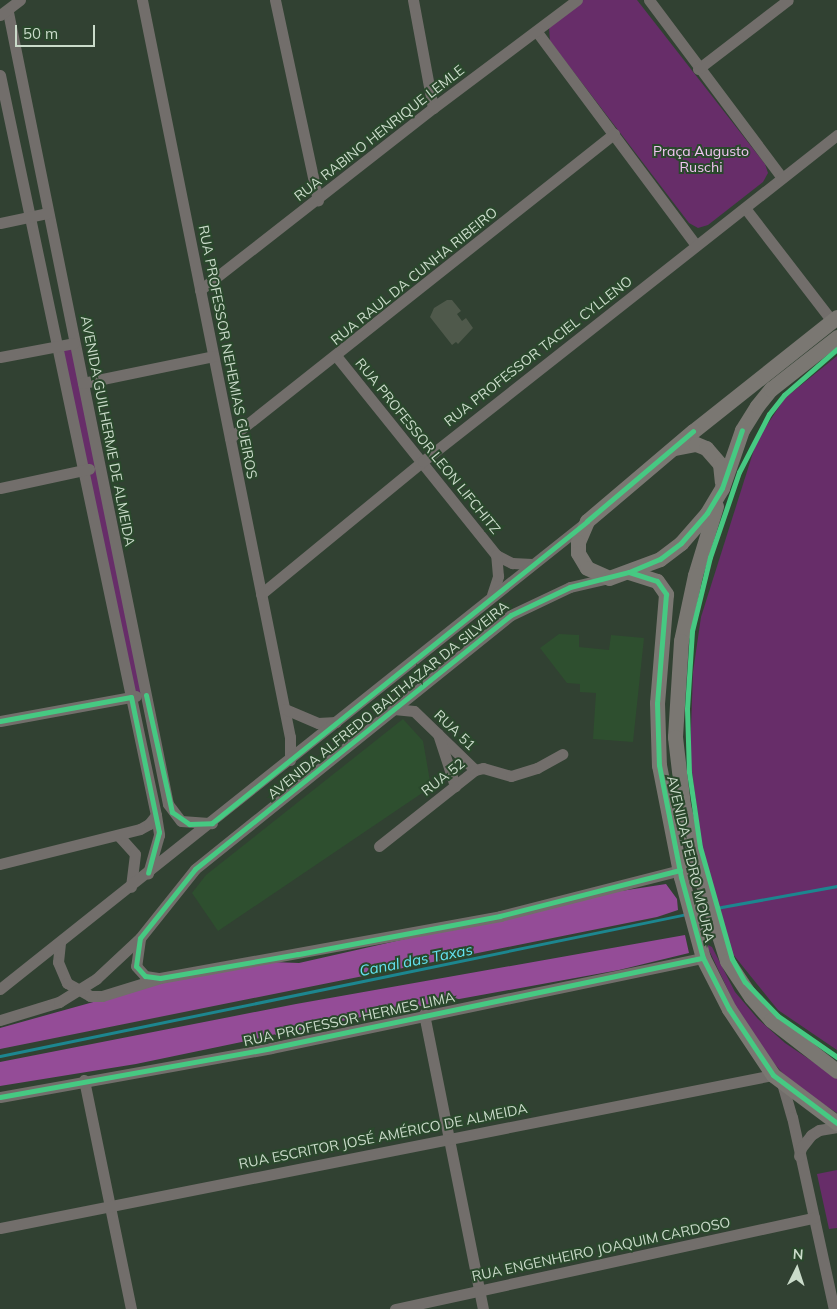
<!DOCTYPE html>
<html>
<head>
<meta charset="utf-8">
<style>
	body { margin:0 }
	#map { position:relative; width:837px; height:1309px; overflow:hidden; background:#314132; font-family:Mulish,sans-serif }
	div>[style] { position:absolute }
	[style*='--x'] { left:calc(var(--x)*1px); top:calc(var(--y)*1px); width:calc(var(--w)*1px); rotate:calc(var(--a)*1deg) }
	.built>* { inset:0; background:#2e4f2f }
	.green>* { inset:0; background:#672d69; transform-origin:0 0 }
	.forest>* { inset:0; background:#944c97 }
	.stream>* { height:3px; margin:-1.5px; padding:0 1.5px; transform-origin:1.5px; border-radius:1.5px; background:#1c868f }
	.building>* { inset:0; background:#4f594b }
	.minor>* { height:11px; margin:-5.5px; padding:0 5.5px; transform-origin:5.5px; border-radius:5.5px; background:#726e6b }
	.major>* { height:15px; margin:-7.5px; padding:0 7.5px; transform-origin:7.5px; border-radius:7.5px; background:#7a7772 }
	.cycleway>* { height:5px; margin:-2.5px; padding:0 2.5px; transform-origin:2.5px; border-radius:2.5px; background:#46c982 }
	span { translate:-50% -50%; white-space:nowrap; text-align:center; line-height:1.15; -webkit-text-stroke:4px #2a482c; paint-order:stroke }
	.street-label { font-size:14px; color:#cadbca }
	.park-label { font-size:14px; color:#f1c6f2 }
	.water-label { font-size:15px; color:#64e3f1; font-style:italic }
	.north { position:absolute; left:772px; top:1244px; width:50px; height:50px; -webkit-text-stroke:4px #2a482c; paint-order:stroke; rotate:4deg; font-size:14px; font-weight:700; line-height:20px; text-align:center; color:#cadbca }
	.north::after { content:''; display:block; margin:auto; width:18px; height:22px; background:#cadbca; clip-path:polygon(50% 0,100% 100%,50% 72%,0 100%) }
	.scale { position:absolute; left:15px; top:25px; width:80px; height:22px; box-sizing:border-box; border:2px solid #cadbca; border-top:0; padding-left:6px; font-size:15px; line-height:18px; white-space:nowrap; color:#cadbca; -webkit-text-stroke:4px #2a482c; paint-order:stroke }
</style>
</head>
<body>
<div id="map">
	<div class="built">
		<i style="clip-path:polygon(559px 634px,579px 635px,579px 647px,609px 650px,611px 635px,644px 638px,633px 742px,593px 739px,596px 693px,580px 692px,580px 684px,567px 683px,540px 648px)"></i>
		<i style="clip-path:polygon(403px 719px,423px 741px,431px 787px,218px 931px,192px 893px,206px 875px)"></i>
	</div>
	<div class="green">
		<i style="clip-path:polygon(580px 0,637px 0,765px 164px,768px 173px,763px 182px,708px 225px,698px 228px,689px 223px,550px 41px,549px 27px)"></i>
		<i style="left:74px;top:343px;width:359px;height:17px;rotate:78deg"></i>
		<i style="clip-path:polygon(837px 356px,837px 1050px,778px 1010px,732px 953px,705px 869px,690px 757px,693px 672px,701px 617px,757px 440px,785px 398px)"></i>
		<i style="clip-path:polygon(706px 944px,712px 947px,735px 992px,758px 1019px,785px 1043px,837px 1078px,837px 1113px,791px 1083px,749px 1034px)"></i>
		<i style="clip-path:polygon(837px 1170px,837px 1228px,829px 1229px,817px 1174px)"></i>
	</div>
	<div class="forest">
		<i style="clip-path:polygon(666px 884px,677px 899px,678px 910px,657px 917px,0 1049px,0 1028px,158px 984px,271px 962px,299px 963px,608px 893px)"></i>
		<i style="clip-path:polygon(685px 935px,689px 953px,619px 970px,366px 1016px,136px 1064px,0 1086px,0 1062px,296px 1004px)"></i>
	</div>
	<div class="stream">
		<i style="--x:716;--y:908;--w:123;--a:-10.3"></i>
		<i style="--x:0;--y:1056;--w:702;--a:-11.68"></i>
	</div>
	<div class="building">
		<i style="clip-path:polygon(447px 300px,452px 300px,461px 311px,457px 314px,462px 321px,466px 318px,473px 328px,458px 344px,456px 342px,452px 345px,430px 317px,434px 308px)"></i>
	</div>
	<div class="minor">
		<i style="--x:142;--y:0;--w:752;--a:78.65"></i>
		<i style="--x:290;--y:737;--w:23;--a:90"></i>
		<i style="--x:275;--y:0;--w:205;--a:77.9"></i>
		<i style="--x:413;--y:0;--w:110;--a:79.5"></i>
		<i style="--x:649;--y:0;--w:222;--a:53.2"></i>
		<i style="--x:8;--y:12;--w:808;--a:78.58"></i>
		<i style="--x:168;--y:804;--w:21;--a:53"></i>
		<i style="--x:181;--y:821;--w:31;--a:4"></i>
		<i style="--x:0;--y:15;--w:25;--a:-37"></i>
		<i style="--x:537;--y:32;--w:266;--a:53.3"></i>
		<i style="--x:698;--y:69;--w:113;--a:-37.5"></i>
		<i style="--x:0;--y:75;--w:756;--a:78.1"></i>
		<i style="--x:156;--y:815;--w:20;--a:81"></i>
		<i style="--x:159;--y:835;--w:40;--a:106"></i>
		<i style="--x:745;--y:208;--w:143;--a:52.4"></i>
		<i style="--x:0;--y:223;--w:49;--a:-11.8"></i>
		<i style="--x:200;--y:290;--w:296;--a:-38"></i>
		<i style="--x:433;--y:108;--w:180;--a:-36.9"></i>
		<i style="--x:0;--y:357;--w:75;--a:-10.7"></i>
		<i style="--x:337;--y:357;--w:254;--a:51.2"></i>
		<i style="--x:496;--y:555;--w:18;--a:27"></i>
		<i style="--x:512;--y:563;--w:20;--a:3"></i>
		<i style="--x:83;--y:383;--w:133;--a:-11.7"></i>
		<i style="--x:230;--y:438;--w:490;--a:-38.4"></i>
		<i style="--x:0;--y:488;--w:91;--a:-12.1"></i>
		<i style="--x:261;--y:594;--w:210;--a:-39.4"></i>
		<i style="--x:423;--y:461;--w:527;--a:-38.22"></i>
		<i style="--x:492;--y:595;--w:20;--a:-72"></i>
		<i style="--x:498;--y:576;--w:21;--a:-95"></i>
		<i style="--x:285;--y:709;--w:36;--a:23"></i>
		<i style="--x:318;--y:723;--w:18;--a:-3"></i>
		<i style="--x:394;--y:709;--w:20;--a:6"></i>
		<i style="--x:414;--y:711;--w:85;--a:44"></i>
		<i style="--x:0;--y:721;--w:138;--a:-10.4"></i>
		<i style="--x:438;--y:734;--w:55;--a:71.9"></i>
		<i style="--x:118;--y:835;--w:25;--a:48"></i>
		<i style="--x:135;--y:854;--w:33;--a:97"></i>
		<i style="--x:379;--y:846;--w:122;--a:-38.4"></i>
		<i style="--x:475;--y:770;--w:8;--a:-14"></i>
		<i style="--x:483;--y:768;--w:29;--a:16"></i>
		<i style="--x:511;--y:776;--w:27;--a:-17"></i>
		<i style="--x:537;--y:768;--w:29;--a:-29"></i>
		<i style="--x:0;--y:864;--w:144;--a:-14"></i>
		<i style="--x:140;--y:829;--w:10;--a:-29"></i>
		<i style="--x:149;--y:824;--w:11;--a:-52"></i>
		<i style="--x:140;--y:939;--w:27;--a:98"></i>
		<i style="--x:136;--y:966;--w:13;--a:48"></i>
		<i style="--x:145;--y:976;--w:13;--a:9"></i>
		<i style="--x:60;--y:943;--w:19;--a:96"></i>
		<i style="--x:58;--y:962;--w:23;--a:67"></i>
		<i style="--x:67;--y:983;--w:26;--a:29"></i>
		<i style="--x:90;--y:996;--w:12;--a:0"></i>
		<i style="--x:102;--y:996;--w:61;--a:-17.2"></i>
		<i style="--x:160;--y:978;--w:346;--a:-10.3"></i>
		<i style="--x:500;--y:916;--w:186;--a:-14.3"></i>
		<i style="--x:0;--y:989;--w:748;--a:-38.54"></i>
		<i style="--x:424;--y:1014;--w:301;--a:78.7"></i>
		<i style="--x:0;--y:1020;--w:62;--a:-17"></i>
		<i style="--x:59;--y:1002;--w:44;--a:-31.9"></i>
		<i style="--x:96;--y:979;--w:60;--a:-43"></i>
		<i style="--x:140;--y:938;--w:88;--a:-51.4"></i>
		<i style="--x:195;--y:869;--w:405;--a:-38.8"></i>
		<i style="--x:511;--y:615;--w:65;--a:-25.4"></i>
		<i style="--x:570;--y:587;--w:40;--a:-13"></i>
		<i style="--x:84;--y:1080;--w:234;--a:78.4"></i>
		<i style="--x:782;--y:1083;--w:35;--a:74"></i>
		<i style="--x:792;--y:1117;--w:197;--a:77.7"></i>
		<i style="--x:0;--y:1097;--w:275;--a:-10.2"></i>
		<i style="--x:271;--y:1048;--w:441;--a:-11.8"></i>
		<i style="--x:799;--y:1156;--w:8;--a:-76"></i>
		<i style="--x:801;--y:1148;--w:16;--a:-52"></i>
		<i style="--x:811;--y:1135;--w:9;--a:-32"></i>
		<i style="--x:819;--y:1130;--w:18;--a:-9"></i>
		<i style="--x:0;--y:1228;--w:788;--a:-11.2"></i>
		<i style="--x:395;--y:1309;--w:429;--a:-12.3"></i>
	</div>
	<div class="major">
		<i style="--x:837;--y:317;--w:184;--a:141.6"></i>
		<i style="--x:693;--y:431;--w:139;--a:139.7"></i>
		<i style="--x:587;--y:521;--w:23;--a:113"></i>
		<i style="--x:578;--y:542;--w:11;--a:90"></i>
		<i style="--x:578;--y:553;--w:17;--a:59"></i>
		<i style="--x:587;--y:568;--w:24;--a:24"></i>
		<i style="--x:609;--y:578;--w:54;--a:-20.4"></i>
		<i style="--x:660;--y:559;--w:26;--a:-37"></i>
		<i style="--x:681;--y:543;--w:40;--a:-49"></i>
		<i style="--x:707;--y:513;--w:29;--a:-59"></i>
		<i style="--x:722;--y:488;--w:61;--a:-71"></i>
		<i style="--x:742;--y:430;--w:28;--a:-58"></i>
		<i style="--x:757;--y:406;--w:22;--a:-51"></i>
		<i style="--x:771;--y:389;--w:84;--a:-38.2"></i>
		<i style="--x:675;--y:448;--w:21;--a:-11"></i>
		<i style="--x:696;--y:444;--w:11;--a:22"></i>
		<i style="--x:706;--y:448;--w:21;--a:49"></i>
		<i style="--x:720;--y:464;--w:18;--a:84"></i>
		<i style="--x:716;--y:506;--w:72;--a:106.9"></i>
		<i style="--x:695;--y:575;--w:67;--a:102"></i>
		<i style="--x:681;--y:641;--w:96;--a:93.6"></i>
		<i style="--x:675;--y:737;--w:68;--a:83.3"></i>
		<i style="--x:683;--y:805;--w:66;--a:76.8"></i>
		<i style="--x:698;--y:869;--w:96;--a:72.5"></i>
		<i style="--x:727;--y:961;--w:43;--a:56.3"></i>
		<i style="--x:751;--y:997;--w:30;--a:49"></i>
		<i style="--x:771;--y:1020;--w:83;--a:37.7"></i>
		<i style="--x:629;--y:572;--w:29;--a:18"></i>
		<i style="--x:657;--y:581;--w:16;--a:55"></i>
		<i style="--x:666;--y:594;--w:109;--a:94.7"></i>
		<i style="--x:657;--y:703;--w:62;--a:88.2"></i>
		<i style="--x:659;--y:765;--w:114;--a:78.9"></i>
		<i style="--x:681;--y:877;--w:84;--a:74.8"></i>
		<i style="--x:703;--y:958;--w:57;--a:63"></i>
		<i style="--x:729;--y:1009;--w:79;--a:56.3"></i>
		<i style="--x:773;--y:1075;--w:80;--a:36.9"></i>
	</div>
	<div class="cycleway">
		<i style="--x:837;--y:349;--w:70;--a:139"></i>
		<i style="--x:784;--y:395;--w:24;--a:128"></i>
		<i style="--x:769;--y:414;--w:65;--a:117.3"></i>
		<i style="--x:739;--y:472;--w:90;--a:108.8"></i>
		<i style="--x:710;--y:557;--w:76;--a:103.7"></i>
		<i style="--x:692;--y:631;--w:78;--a:93.7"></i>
		<i style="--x:687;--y:709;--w:63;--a:88.2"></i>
		<i style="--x:689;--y:772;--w:76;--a:81.7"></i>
		<i style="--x:700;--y:847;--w:116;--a:74.1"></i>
		<i style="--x:732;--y:959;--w:26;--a:61"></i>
		<i style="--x:745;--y:982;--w:47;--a:45.9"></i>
		<i style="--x:778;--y:1016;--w:72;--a:34.8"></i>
		<i style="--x:629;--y:572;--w:29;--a:18"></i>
		<i style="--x:657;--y:581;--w:16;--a:55"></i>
		<i style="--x:666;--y:594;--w:109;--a:94.7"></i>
		<i style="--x:657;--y:703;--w:62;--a:88.2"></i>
		<i style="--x:659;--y:765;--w:114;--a:78.9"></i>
		<i style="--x:681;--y:877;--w:84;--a:74.8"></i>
		<i style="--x:703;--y:958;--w:57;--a:63"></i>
		<i style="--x:729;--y:1009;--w:79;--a:56.3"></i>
		<i style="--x:773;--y:1075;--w:80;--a:36.9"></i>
		<i style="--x:146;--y:695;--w:120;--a:77.5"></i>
		<i style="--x:172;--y:812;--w:21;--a:35"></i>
		<i style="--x:189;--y:824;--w:23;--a:-2"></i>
		<i style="--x:212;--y:823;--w:481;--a:-38.8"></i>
		<i style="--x:587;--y:521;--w:139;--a:-40.3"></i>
		<i style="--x:0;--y:721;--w:133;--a:-10.4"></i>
		<i style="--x:131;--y:697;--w:138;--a:78.3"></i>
		<i style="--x:159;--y:832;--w:42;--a:105"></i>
		<i style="--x:680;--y:870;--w:186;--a:165.7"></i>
		<i style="--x:500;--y:916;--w:206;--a:169.3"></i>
		<i style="--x:298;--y:954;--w:140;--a:170.1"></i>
		<i style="--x:160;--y:978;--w:15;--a:-172"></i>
		<i style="--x:145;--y:976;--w:13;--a:-132"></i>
		<i style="--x:136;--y:966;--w:28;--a:-82"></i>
		<i style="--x:140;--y:938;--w:88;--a:-51.4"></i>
		<i style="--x:195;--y:869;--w:405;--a:-38.8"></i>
		<i style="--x:511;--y:615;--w:65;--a:-25.4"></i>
		<i style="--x:570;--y:587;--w:61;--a:-14.3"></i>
		<i style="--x:629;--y:572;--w:34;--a:-23"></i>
		<i style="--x:660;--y:559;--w:26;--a:-37"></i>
		<i style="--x:681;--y:543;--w:40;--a:-49"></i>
		<i style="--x:707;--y:513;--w:29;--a:-59"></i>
		<i style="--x:722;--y:488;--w:61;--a:-71"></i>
		<i style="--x:0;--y:1097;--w:275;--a:-10.2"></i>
		<i style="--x:271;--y:1048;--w:441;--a:-11.8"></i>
	</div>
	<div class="street-label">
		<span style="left:379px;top:133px;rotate:-38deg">RUA RABINO HENRIQUE LEMLE</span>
		<span style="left:414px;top:276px;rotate:-39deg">RUA RAUL DA CUNHA RIBEIRO</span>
		<span style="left:538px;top:351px;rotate:-38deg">RUA PROFESSOR TACIEL CYLLENO</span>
		<span style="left:228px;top:352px;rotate:79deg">RUA PROFESSOR NEHEMIAS GUEIROS</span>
		<span style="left:108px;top:431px;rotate:79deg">AVENIDA GUILHERME DE ALMEIDA</span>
		<span style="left:428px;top:446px;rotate:51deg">RUA PROFESSOR LEON LIFCHITZ</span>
		<span style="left:388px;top:700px;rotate:-39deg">AVENIDA ALFREDO BALTHAZAR DA SILVEIRA</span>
		<span style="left:455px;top:730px;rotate:44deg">RUA 51</span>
		<span style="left:443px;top:777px;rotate:-38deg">RUA 52</span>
		<span style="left:691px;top:859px;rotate:77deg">AVENIDA PEDRO MOURA</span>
		<span style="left:349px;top:1019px;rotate:-12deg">RUA PROFESSOR HERMES LIMA</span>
		<span style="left:383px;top:1136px;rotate:-11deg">RUA ESCRITOR JOSÉ AMÉRICO DE ALMEIDA</span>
		<span style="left:601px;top:1249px;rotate:-12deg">RUA ENGENHEIRO JOAQUIM CARDOSO</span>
	</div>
	<div class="park-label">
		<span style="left:701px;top:159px">Praça Augusto<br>Ruschi</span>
	</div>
	<div class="water-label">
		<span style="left:416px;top:960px;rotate:-11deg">Canal das Taxas</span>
	</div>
	<div class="north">N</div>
	<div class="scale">50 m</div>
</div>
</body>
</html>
